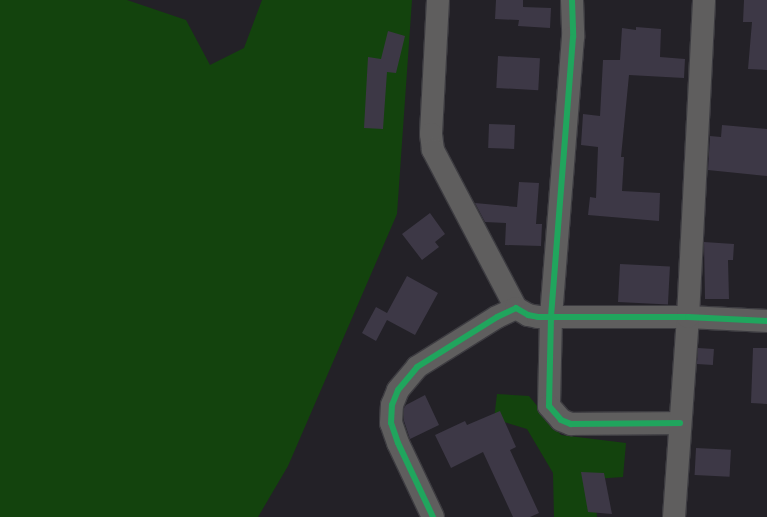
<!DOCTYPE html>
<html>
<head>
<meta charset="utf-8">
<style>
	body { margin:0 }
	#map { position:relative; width:767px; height:517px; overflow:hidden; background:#232127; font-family:Karla,sans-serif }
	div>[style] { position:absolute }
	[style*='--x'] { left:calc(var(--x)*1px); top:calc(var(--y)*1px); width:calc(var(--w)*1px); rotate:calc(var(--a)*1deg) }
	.green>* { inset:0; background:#13430d }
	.building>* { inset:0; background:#3d3846; transform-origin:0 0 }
	.roads { filter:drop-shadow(1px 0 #3d3c41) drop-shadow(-1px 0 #3d3c41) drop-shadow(0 1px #3d3c41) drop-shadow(0 -1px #3d3c41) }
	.minor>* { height:22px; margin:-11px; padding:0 11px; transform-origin:11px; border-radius:11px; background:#5f5e5e }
	.cycleway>* { height:6px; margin:-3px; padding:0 3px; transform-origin:3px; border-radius:3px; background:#20a55d }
	span { translate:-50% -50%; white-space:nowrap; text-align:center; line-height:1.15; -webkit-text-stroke:3.5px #18161f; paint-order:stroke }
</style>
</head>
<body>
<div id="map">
	<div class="green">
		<i style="clip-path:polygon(0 0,127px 0,186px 20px,210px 65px,244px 48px,262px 0,412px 0,397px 214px,288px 466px,258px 517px,0 517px)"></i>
		<i style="clip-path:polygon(497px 394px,529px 396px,561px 435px,626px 443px,623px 477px,594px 479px,597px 517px,554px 517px,553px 473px,527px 429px,494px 419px)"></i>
	</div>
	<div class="building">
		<i style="clip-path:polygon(496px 0,523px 0,523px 7px,551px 8px,550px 28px,518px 26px,519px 20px,495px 19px)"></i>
		<i style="clip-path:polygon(744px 0,767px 0,767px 70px,748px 69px,752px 22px,743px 22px)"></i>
		<i style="clip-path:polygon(636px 27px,661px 29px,660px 57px,685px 59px,684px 78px,629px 75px,621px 157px,624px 157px,622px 191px,660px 193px,659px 221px,588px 215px,590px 197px,596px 198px,598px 147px,581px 145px,583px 114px,600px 116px,603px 60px,620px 60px,622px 28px,636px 30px)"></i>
		<i style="clip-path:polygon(388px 31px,405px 36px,396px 73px,387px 72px,383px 129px,364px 128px,368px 57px,381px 59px)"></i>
		<i style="left:498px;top:56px;width:42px;height:32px;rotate:3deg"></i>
		<i style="left:489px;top:124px;width:26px;height:24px;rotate:2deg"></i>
		<i style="clip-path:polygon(722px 125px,767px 129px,767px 176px,708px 170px,710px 136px,721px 137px)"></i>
		<i style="clip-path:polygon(519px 182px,539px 183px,536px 224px,542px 224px,541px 246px,505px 245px,506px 223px,485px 222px,475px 203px,517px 207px)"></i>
		<i style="clip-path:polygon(430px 213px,445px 234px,435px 242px,439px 247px,422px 260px,402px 234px)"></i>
		<i style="clip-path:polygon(704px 242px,734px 244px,733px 260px,728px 260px,729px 299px,705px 299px)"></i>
		<i style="left:620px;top:264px;width:50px;height:38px;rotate:3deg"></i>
		<i style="clip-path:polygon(407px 276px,438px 293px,415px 335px,387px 320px,376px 341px,362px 333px,376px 307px,387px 313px)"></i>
		<i style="left:698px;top:348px;width:16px;height:16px;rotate:4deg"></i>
		<i style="clip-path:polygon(753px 348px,767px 348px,767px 404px,751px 403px)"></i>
		<i style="clip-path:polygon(425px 395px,439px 425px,410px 439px,404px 421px,404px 408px,406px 405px)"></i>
		<i style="clip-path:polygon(500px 411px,516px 447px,510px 450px,539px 513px,530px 517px,513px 517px,483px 452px,451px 468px,435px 435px,465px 421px,467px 425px)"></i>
		<i style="left:696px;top:448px;width:35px;height:27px;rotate:3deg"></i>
		<i style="clip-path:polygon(581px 472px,604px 473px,612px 514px,588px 512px)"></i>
	</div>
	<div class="roads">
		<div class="minor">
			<i style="--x:438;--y:0;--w:134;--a:93"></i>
			<i style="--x:431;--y:134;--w:16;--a:83"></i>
			<i style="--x:433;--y:150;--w:178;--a:62.3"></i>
			<i style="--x:572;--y:0;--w:37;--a:88"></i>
			<i style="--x:573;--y:37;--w:281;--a:94.5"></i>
			<i style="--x:551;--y:317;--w:89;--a:91.3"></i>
			<i style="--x:549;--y:406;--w:18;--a:49"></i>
			<i style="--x:561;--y:420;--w:11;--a:22"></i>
			<i style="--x:571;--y:424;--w:109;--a:-0.5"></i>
			<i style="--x:433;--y:517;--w:82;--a:-115.3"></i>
			<i style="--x:398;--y:443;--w:21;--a:-109"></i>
			<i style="--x:391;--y:423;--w:18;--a:-87"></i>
			<i style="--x:392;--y:405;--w:16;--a:-68"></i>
			<i style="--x:398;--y:390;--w:30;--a:-50"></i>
			<i style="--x:417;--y:367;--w:94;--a:-32"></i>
			<i style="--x:497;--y:317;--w:21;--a:-25"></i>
			<i style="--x:516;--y:308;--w:14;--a:30"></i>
			<i style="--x:528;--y:315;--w:10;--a:11"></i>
			<i style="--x:538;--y:317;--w:150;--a:0"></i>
			<i style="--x:688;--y:317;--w:79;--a:2.9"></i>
			<i style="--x:674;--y:517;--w:200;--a:-86"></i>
			<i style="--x:688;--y:317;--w:317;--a:-87.1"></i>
		</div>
	</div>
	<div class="cycleway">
		<i style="--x:572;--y:0;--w:37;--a:88"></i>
		<i style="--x:573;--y:37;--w:281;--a:94.5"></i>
		<i style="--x:551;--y:317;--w:89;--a:91.3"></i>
		<i style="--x:549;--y:406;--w:18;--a:49"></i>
		<i style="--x:561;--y:420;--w:11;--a:22"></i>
		<i style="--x:571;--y:424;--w:109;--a:-0.5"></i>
		<i style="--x:433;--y:517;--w:82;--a:-115.3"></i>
		<i style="--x:398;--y:443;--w:21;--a:-109"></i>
		<i style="--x:391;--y:423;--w:18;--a:-87"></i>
		<i style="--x:392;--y:405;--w:16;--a:-68"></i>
		<i style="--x:398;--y:390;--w:30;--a:-50"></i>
		<i style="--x:417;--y:367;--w:94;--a:-32"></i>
		<i style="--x:497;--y:317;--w:21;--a:-25"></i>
		<i style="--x:516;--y:308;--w:14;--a:30"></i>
		<i style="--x:528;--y:315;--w:10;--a:11"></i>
		<i style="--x:538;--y:317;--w:150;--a:0"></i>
		<i style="--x:688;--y:317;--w:79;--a:2.9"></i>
	</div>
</div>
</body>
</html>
